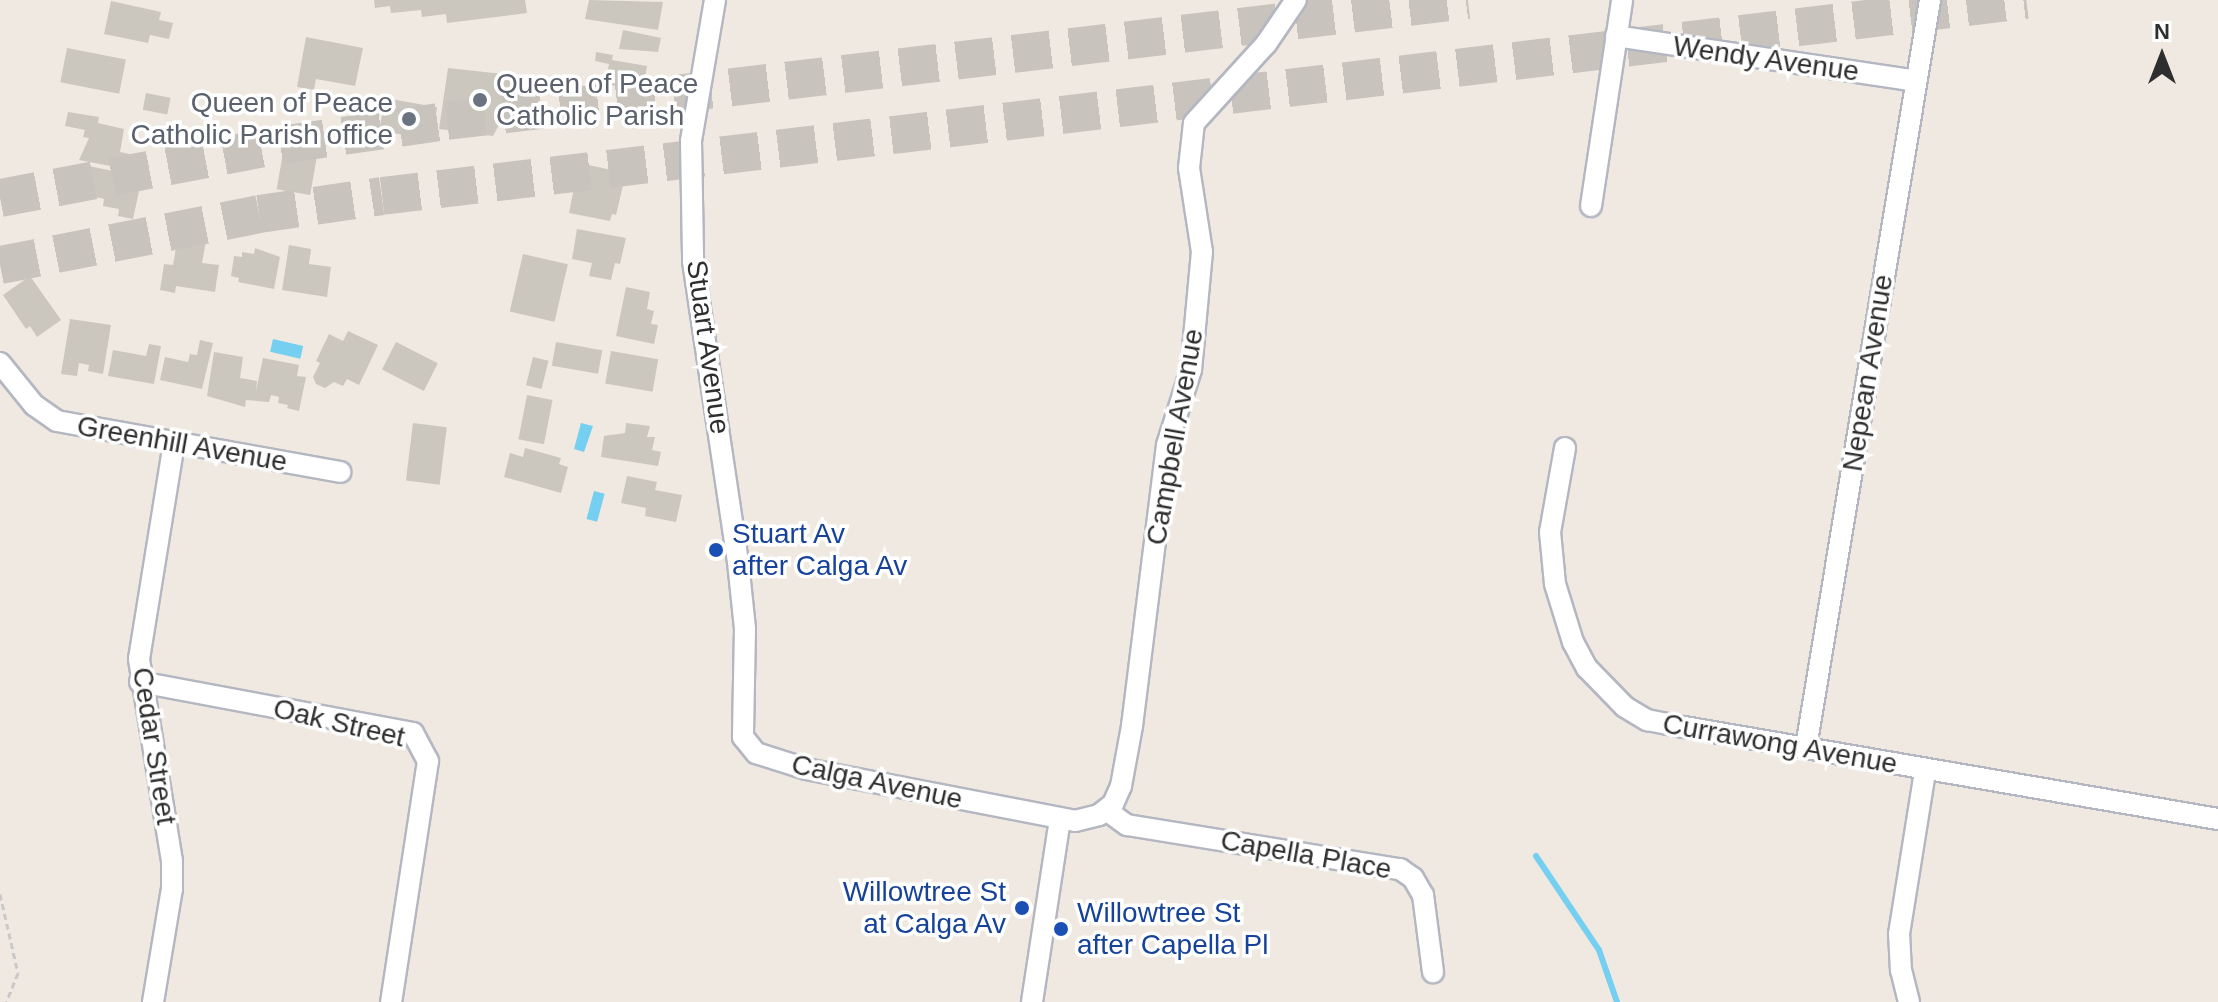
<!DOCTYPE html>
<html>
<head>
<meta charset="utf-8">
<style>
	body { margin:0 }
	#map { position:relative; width:2218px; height:1002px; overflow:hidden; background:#efe9e1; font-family:Arial,sans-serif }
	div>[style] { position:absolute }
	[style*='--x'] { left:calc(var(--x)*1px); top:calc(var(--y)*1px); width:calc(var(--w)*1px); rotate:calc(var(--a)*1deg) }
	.water>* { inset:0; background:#75cff0; transform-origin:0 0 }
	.stream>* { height:6px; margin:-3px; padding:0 3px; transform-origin:3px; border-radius:3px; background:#75cff0 }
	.building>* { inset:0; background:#cbc7bf; transform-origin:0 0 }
	.highway-tunnel>* { height:38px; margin-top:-19px; transform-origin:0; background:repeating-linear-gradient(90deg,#c8c4bd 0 38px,transparent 0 57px) }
	.path>* { height:3px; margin-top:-1.5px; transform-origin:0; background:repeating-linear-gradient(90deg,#c9c9c9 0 6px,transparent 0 10px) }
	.roads { filter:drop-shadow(2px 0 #b4b7c1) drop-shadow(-2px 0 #b4b7c1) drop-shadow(0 2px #b4b7c1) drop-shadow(0 -2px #b4b7c1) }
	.street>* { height:20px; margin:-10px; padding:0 10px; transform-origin:10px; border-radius:10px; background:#fff }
	.dots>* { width:22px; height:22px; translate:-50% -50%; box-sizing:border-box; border:4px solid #fff; border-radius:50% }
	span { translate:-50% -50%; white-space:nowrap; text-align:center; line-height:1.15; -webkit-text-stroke:7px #fff; paint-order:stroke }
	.street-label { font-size:28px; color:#2e2e2e }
	.worship-label { font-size:28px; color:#5b616d }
	.left { translate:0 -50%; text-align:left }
	.right { translate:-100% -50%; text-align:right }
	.transit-label { font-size:28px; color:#164399 }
	.north { position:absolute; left:2122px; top:16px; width:80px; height:80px; -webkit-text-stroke:6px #fff; paint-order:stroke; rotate:0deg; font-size:22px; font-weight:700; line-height:32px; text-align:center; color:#2e2e2e }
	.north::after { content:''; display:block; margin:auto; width:28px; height:36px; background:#2e2e2e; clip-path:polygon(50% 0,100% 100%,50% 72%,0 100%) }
</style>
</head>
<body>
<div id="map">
	<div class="water">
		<i style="left:273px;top:339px;width:31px;height:13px;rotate:13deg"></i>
		<i style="clip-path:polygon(581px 423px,593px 426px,584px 452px,574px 449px)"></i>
		<i style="left:594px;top:491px;width:11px;height:29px;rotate:15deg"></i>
	</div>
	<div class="stream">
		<i style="--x:1536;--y:856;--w:113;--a:56.2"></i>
		<i style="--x:1599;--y:950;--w:55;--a:70.9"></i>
	</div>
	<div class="building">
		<i style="clip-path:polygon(374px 0,525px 0,527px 13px,447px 23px,446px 14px,422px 17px,421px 10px,391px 13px,390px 6px,375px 8px)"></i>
		<i style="clip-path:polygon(589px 0,663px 2px,658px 30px,585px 19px)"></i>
		<i style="clip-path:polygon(111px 1px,161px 12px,159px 20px,173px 23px,169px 39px,150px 35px,148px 43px,104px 34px)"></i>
		<i style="clip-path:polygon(623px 30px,661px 38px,658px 52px,619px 49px)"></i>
		<i style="clip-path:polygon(306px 37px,363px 48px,355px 86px,316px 79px,314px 90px,297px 87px)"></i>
		<i style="left:67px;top:48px;width:60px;height:35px;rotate:11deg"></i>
		<i style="clip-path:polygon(596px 52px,613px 55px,612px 60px,647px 66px,643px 91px,605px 84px,609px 64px,595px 61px)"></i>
		<i style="clip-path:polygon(448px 68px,521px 76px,512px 126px,500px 123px,493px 136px,439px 129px)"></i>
		<i style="left:146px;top:93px;width:25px;height:17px;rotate:11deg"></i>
		<i style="left:385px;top:98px;width:53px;height:33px;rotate:10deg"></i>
		<i style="clip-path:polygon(68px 112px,99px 117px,98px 123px,124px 129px,120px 152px,134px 155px,131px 170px,79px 160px,89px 138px,83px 137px,85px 130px,65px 126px)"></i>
		<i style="left:286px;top:136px;width:34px;height:54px;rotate:10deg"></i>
		<i style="clip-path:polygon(579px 163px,626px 173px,616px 215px,612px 214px,610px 221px,569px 213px)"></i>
		<i style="clip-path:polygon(89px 166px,142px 177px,133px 219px,118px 216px,119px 209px,103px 206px,104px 199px,83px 194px)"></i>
		<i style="clip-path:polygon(577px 229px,626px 238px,620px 264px,615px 263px,611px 280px,589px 276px,592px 263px,572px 259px)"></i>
		<i style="clip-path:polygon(178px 236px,206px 241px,202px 263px,219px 265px,215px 292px,176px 286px,175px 293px,160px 290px,164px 264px,173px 265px)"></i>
		<i style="clip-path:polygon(289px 245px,311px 249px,309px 264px,331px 267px,327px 297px,282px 290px)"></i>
		<i style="clip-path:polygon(255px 248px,280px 257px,274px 289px,238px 282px,239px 278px,231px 276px,234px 256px,242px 257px,242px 252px,254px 254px)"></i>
		<i style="left:523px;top:254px;width:46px;height:59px;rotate:13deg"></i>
		<i style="clip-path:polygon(30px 276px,61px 320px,37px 337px,30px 326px,26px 329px,3px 295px)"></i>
		<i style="clip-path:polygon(626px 287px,650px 292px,647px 309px,654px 311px,651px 324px,658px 325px,654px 344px,616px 336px)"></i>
		<i style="clip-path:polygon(70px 319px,111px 325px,103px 374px,88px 371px,89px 365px,79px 363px,77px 376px,61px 374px)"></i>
		<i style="clip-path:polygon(348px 331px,378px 345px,359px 385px,347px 379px,343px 386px,334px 382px,325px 388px,316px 384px,313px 377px,320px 363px,316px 361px,329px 334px,343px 341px)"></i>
		<i style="clip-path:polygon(200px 340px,213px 343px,202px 389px,160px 380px,165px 357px,188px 362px,190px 354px,197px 355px)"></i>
		<i style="left:396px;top:342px;width:47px;height:31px;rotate:27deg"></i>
		<i style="left:556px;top:342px;width:47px;height:24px;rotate:10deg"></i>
		<i style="clip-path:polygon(149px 344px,161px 346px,154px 384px,108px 376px,113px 350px,146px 356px)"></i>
		<i style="left:611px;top:351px;width:48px;height:33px;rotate:10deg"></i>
		<i style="clip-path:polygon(214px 352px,243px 357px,240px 378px,257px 381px,256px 391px,263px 358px,299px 365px,297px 376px,306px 377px,299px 411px,287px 408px,288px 405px,278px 403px,279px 397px,271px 395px,269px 402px,246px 400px,245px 407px,207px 396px)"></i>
		<i style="left:533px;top:357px;width:16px;height:29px;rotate:14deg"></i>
		<i style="left:527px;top:395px;width:26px;height:45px;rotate:11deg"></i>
		<i style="left:413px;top:423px;width:34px;height:58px;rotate:7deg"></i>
		<i style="clip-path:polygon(626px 423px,650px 426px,647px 437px,655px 437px,652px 450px,661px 452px,658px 466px,601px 457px,604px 436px,625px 433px)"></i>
		<i style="clip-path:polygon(525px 448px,561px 458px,559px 464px,568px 467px,561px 493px,504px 477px,510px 453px,523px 457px)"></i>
		<i style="clip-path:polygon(627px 476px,657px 482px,655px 490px,682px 495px,676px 522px,645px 516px,646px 508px,621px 503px)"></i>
	</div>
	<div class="highway-tunnel">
		<i style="--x:0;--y:198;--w:292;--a:-10.7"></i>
		<i style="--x:287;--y:144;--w:162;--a:-8.2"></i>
		<i style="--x:447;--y:121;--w:1028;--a:-6.76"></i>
		<i style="--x:0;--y:265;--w:264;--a:-11.1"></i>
		<i style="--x:259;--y:214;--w:124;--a:-8.3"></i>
		<i style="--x:382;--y:196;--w:1656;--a:-6.8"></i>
	</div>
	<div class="path">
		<i style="--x:0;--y:894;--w:81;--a:77.2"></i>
		<i style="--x:18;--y:973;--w:31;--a:112"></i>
	</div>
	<div class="roads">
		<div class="street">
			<i style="--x:715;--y:0;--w:143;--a:99.7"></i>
			<i style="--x:691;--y:141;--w:120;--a:89"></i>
			<i style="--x:693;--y:261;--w:304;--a:81.5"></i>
			<i style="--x:738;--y:562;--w:67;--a:84"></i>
			<i style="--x:745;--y:629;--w:108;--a:91.1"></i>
			<i style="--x:743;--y:737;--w:21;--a:51"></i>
			<i style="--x:756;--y:753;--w:52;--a:17.7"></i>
			<i style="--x:806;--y:769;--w:274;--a:10.9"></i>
			<i style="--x:1075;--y:821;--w:25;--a:-14"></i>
			<i style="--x:1099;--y:815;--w:18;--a:-38"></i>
			<i style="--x:1113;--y:804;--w:20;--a:-66"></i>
			<i style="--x:1121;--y:786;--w:61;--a:-79.6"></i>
			<i style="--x:1132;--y:726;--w:283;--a:-82.9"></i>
			<i style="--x:1167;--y:445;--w:79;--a:-72.3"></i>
			<i style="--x:1191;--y:370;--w:119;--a:-84.7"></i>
			<i style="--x:1202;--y:252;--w:85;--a:-98.8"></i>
			<i style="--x:1189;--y:168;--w:45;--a:-83.7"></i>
			<i style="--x:1194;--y:123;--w:107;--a:-47.7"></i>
			<i style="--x:1266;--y:44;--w:53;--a:-55.7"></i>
			<i style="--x:1616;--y:36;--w:303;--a:8.5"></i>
			<i style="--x:1591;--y:206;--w:208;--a:-81.4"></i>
			<i style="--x:0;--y:363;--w:54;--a:51"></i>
			<i style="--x:34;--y:405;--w:28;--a:35"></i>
			<i style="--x:57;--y:421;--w:288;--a:10.2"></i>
			<i style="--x:1565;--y:448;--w:85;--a:100.1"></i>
			<i style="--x:1550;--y:532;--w:52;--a:84.5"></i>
			<i style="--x:1555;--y:584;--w:61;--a:72.8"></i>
			<i style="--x:1573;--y:642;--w:30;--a:62"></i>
			<i style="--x:1587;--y:668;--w:54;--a:45.7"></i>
			<i style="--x:1625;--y:707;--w:26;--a:31"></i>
			<i style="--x:1647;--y:720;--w:38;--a:11"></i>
			<i style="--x:1684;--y:727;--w:542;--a:9.78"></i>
			<i style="--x:140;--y:682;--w:278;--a:10.6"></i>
			<i style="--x:413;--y:733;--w:32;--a:62"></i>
			<i style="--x:428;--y:761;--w:244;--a:98.7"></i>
			<i style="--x:1806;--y:747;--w:757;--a:-80.57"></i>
			<i style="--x:1106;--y:810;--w:26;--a:36"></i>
			<i style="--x:1127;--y:825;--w:277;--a:9.2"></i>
			<i style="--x:1400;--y:869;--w:16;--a:35"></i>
			<i style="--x:1413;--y:878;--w:20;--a:60"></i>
			<i style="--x:1423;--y:895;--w:78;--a:82.6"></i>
			<i style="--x:153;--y:1002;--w:115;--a:-80.5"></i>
			<i style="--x:172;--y:889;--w:28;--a:-90"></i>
			<i style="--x:172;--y:861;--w:205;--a:-99.3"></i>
			<i style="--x:139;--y:659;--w:219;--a:-80.8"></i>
			<i style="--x:1032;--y:1002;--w:184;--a:-81.3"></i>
			<i style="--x:1909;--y:1002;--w:32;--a:-104"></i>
			<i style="--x:1901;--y:971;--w:37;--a:-93"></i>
			<i style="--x:1899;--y:934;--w:165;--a:-80.9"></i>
		</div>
	</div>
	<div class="dots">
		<i style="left:480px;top:100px;background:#6b7280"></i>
		<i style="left:409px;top:119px;background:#6b7280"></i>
		<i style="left:716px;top:550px;background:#1a4fb4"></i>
		<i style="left:1022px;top:908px;background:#1a4fb4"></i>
		<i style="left:1061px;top:929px;background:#1a4fb4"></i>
	</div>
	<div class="street-label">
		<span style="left:1766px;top:59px;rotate:8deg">Wendy Avenue</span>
		<span style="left:708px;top:347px;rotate:82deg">Stuart Avenue</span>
		<span style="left:1868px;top:373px;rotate:-81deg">Nepean Avenue</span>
		<span style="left:1175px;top:437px;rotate:-80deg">Campbell Avenue</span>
		<span style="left:182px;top:444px;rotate:10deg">Greenhill Avenue</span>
		<span style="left:339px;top:723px;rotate:13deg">Oak Street</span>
		<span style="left:1780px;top:744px;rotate:10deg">Currawong Avenue</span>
		<span style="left:154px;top:746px;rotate:81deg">Cedar Street</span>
		<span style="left:877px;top:782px;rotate:12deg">Calga Avenue</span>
		<span style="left:1306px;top:855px;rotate:10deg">Capella Place</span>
	</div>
	<div class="worship-label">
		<span class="left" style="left:496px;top:100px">Queen of Peace<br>Catholic Parish</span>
		<span class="right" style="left:393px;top:119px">Queen of Peace<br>Catholic Parish office</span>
	</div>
	<div class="transit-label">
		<span class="left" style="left:732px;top:550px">Stuart Av<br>after Calga Av</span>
		<span class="right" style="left:1006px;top:908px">Willowtree St<br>at Calga Av</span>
		<span class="left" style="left:1077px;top:929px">Willowtree St<br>after Capella Pl</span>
	</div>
	<div class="north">N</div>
</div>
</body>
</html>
